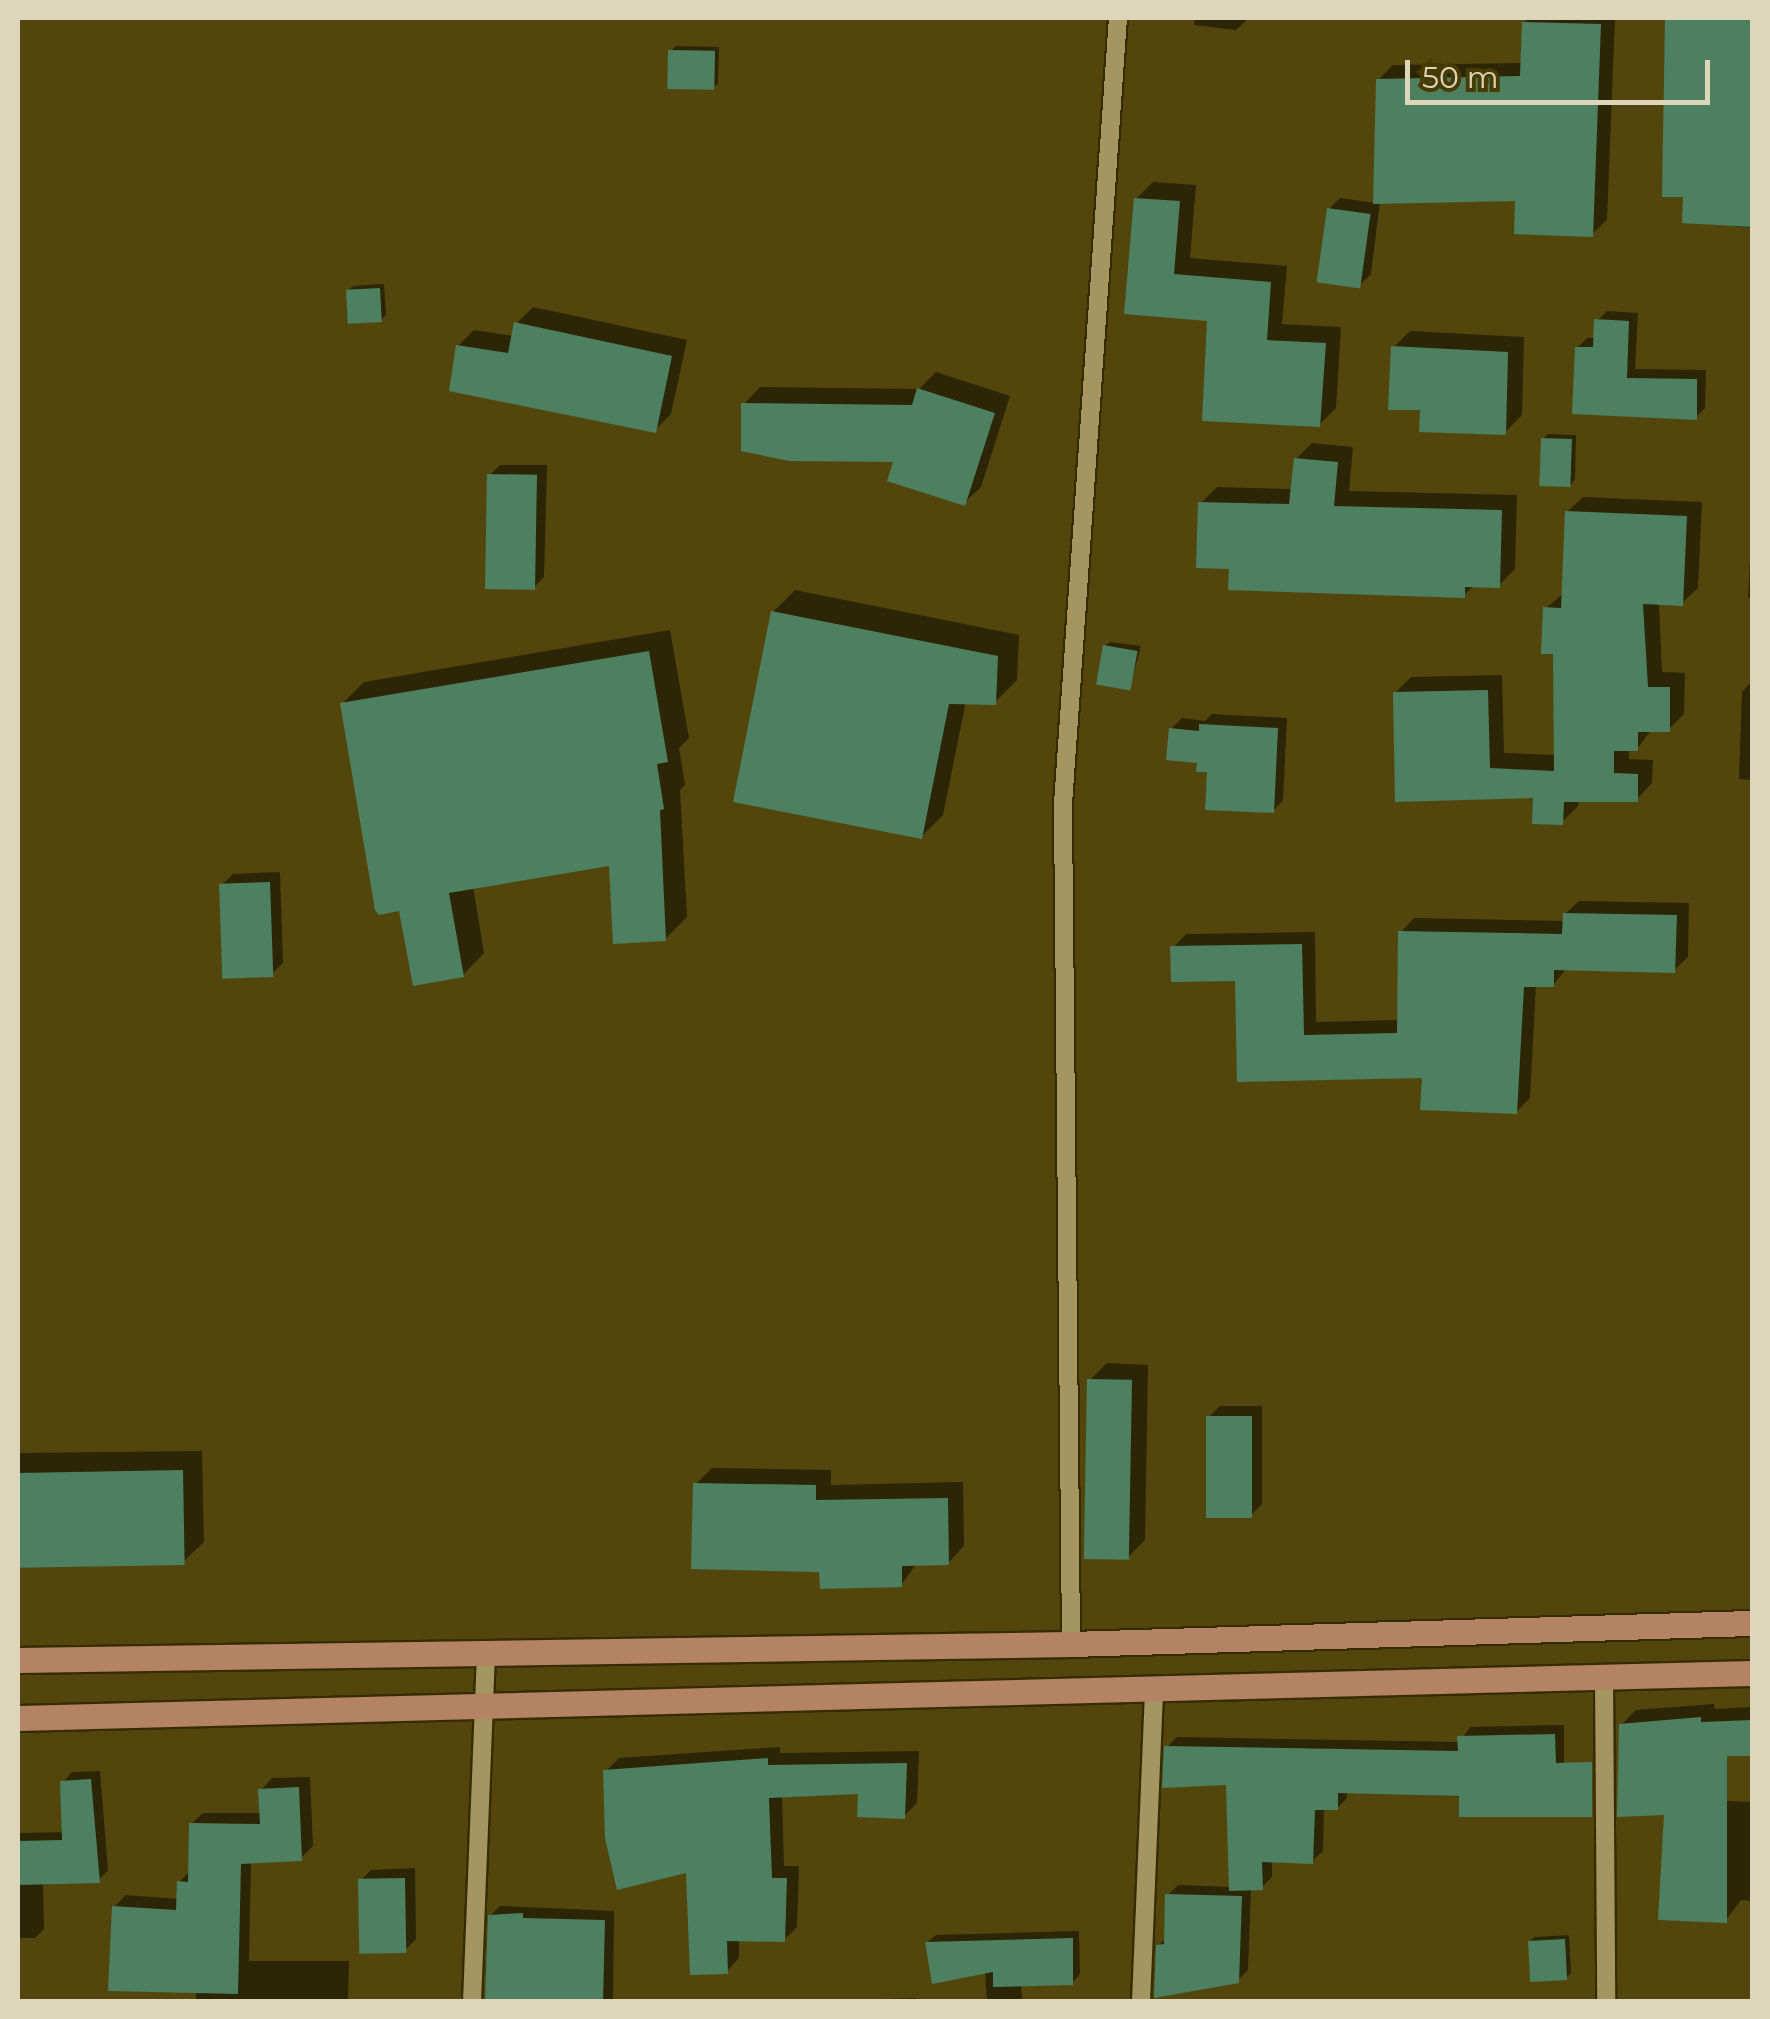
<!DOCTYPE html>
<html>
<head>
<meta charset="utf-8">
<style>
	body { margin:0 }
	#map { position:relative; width:1770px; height:2019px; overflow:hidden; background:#53460d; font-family:Montserrat,sans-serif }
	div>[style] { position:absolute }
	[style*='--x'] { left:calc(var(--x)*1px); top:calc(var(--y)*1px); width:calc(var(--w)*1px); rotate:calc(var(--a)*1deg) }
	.shadow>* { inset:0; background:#0007 }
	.building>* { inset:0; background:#4d8060; transform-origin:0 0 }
	.roads { filter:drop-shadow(2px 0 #362c02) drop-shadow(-2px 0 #362c02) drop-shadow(0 2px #362c02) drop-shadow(0 -2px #362c02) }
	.minor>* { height:18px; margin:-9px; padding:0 9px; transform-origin:9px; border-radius:9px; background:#a39660 }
	.major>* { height:25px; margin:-12.5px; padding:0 12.5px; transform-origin:12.5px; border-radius:12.5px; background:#b38363 }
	span { translate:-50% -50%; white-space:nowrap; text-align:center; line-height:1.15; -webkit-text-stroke:10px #483b00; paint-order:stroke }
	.frame { position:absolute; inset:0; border:20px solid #ddd6bb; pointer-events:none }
	.scale { position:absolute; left:1405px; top:60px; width:305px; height:45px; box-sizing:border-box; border:5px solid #ddd6bb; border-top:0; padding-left:12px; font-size:30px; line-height:35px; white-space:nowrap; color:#ddd6bb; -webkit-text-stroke:8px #483b00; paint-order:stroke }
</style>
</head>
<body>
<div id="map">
	<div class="shadow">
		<i style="clip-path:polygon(1195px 18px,1249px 18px,1236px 30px,1194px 25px)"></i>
		<i style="clip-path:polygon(1529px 18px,1615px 18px,1607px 220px,1592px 234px,1518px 198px,1380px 201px,1371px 274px,1360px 285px,1329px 209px,1340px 198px,1376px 203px,1378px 80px,1393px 65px,1523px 63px,1524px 23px)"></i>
		<i style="clip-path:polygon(1668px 18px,1752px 18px,1752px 228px,1684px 221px,1685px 195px,1664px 194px)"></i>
		<i style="clip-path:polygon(676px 46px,719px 47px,718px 83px,713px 88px,671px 51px)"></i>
		<i style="clip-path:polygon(1153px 182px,1196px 185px,1190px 258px,1287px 266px,1282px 324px,1341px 327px,1336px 408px,1319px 425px,1210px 318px,1127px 312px,1136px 199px)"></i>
		<i style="clip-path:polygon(384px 284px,386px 315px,381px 320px,348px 291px,353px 286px)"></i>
		<i style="clip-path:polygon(533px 307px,687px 340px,671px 414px,655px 430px,458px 346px,474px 330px,514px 336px,517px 323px)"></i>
		<i style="clip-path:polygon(1607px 311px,1638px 313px,1635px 369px,1706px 370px,1705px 408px,1696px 417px,1574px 411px,1577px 348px,1587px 338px,1596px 338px,1597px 321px)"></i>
		<i style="clip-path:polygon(1410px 331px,1524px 337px,1522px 415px,1505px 432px,1423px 408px,1393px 348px)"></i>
		<i style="clip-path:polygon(936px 372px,1010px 396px,981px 487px,964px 503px,897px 460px,744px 404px,760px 387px,919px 389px)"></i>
		<i style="clip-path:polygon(1548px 434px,1576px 435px,1575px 480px,1570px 485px,1543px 439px)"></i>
		<i style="clip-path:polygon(1312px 443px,1353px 447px,1349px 491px,1517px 495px,1515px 569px,1499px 585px,1475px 585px,1464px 595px,1231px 567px,1201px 503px,1217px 487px,1293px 489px,1296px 459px)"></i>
		<i style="clip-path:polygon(500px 465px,547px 465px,544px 577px,533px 588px,489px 476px)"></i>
		<i style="clip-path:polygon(1583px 497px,1702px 502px,1698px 588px,1682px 603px,1659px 602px,1662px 672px,1685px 673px,1684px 714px,1669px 729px,1652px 729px,1637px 749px,1629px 749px,1629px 759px,1653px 760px,1652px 783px,1637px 799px,1578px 799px,1578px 806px,1562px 822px,1536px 795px,1398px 799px,1395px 693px,1411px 677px,1502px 675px,1504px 753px,1556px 755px,1556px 652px,1546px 608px,1564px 593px,1567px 512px)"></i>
		<i style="clip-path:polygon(1752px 519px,1752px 598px,1748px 598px)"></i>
		<i style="clip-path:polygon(795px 590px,1019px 635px,1017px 680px,995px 702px,966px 701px,943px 815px,921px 837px,773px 612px)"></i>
		<i style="clip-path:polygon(670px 630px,689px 738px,679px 748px,685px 785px,680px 790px,687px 917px,665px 939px,612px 863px,473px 886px,484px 953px,463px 975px,401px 908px,342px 704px,364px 682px)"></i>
		<i style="clip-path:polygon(1110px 642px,1141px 646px,1130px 687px,1105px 646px)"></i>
		<i style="clip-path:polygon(1752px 681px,1752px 780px,1739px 779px,1742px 692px)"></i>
		<i style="clip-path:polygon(1212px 714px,1287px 718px,1283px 800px,1273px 811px,1210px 770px,1171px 729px,1182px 718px,1205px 721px)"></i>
		<i style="clip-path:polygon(280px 872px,283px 963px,272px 974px,222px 885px,233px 874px)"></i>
		<i style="clip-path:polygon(1579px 901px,1689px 903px,1688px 957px,1674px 970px,1567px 968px,1553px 985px,1536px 984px,1530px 1098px,1516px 1112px,1425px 1075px,1239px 1079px,1238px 979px,1173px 948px,1186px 934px,1315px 932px,1316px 1022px,1400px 1020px,1401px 932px,1414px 918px,1565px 921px,1565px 914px)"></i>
		<i style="clip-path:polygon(1107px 1363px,1148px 1365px,1145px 1540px,1128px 1557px,1090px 1380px)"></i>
		<i style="clip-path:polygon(1220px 1406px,1262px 1406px,1262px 1504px,1251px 1515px,1209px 1417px)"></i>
		<i style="clip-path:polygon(202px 1451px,204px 1542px,183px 1562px,18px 1564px,18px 1453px)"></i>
		<i style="clip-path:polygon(712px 1468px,831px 1470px,831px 1485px,963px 1482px,964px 1546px,948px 1563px,917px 1563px,901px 1585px,822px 1569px,696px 1484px)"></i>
		<i style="clip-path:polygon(1714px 1704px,1715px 1709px,1752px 1707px,1752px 1753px,1620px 1757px,1621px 1725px,1636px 1710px)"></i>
		<i style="clip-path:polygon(1564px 1725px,1564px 1802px,1347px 1791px,1347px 1798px,1337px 1808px,1324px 1808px,1323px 1851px,1312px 1861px,1272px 1860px,1272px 1877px,1262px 1887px,1251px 1888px,1248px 1970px,1238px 1980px,1158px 1946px,1166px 1938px,1168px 1895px,1178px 1885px,1232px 1887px,1228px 1782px,1167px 1747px,1177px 1737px,1460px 1742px,1470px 1727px)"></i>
		<i style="clip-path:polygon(780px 1747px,780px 1753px,919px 1751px,917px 1803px,904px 1816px,861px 1791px,782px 1795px,784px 1866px,799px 1866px,797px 1927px,784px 1940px,739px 1938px,739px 1958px,727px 1971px,688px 1870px,606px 1771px,619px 1758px)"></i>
		<i style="clip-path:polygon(100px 1771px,108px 1871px,98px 1880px,43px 1882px,44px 1929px,35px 1938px,18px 1938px,18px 1833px,65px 1832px,63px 1782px,72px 1772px)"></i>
		<i style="clip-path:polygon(310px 1777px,313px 1846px,301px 1858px,251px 1861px,249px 1961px,349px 1961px,348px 2002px,196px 2002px,196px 1990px,114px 1907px,126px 1895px,179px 1899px,179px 1882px,190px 1871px,191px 1824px,203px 1813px,262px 1813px,261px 1790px,272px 1778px)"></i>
		<i style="clip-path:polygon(1681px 1799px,1752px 1802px,1752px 1901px,1741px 1900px,1726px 1920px)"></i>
		<i style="clip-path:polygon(415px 1868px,416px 1939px,405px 1950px,360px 1881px,371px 1870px)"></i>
		<i style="clip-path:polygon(500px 1906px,614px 1911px,613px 2002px,489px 2002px,490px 1916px)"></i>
		<i style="clip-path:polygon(1079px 1931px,1080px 1974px,1072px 1983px,1021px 1984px,1022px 2002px,987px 2002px,985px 1971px,927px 1943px,936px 1935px)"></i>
		<i style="clip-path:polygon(1569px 1935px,1571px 1973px,1566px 1978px,1530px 1941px,1535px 1937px)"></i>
		<i style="clip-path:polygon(916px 1998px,917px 2002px,882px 2002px,885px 1999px)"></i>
	</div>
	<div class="building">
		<i style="clip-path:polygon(1665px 18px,1752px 18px,1752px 227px,1682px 223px,1683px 197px,1662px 197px)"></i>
		<i style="clip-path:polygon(1522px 22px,1601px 24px,1593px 237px,1514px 234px,1515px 201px,1373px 204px,1376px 79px,1520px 76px)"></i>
		<i style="left:668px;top:50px;width:47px;height:39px;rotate:1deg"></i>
		<i style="clip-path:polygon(1134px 198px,1180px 201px,1174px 274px,1271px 282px,1267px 340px,1326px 343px,1320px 427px,1202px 421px,1207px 321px,1124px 314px)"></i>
		<i style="left:1327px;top:208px;width:44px;height:75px;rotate:8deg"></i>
		<i style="left:380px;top:288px;width:34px;height:34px;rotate:87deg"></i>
		<i style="clip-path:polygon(1594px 319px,1629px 321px,1627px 378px,1697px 379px,1697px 420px,1572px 414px,1575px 347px,1593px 347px)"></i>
		<i style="clip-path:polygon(514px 322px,672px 356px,656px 433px,449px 391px,456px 345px,508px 353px)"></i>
		<i style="clip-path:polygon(1391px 346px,1508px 352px,1506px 435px,1419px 432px,1420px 410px,1388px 410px)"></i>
		<i style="clip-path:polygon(917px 388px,995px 413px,965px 506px,887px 481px,893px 462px,789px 461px,741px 451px,741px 403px,912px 405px)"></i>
		<i style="left:1541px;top:438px;width:31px;height:48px;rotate:2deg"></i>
		<i style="clip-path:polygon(1294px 458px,1338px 462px,1334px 506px,1502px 510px,1500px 588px,1465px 587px,1465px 598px,1228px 590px,1229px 569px,1196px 568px,1198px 502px,1289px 504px)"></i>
		<i style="left:487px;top:474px;width:50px;height:115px;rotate:1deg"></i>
		<i style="clip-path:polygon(1565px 511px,1687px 516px,1683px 606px,1643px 604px,1648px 687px,1670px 687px,1670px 732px,1638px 732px,1638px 751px,1614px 751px,1614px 773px,1638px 774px,1638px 802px,1564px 802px,1563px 825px,1532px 824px,1533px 798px,1395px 802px,1393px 692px,1488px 690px,1490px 768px,1554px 771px,1553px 654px,1541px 654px,1543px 607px,1561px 608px)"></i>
		<i style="clip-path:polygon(771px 611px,998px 656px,996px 705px,949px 704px,922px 839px,733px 802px)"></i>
		<i style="left:1103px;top:645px;width:35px;height:40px;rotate:10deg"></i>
		<i style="clip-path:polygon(649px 651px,668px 762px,657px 764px,664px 809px,660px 810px,666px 941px,613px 944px,609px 866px,449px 893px,464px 977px,413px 986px,399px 911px,379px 915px,375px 910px,340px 703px)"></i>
		<i style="clip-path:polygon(1199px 724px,1278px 728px,1274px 813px,1205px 810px,1207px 772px,1196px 772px,1197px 763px,1166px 760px,1169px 728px,1199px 731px)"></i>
		<i style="left:270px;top:882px;width:95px;height:51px;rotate:88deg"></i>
		<i style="clip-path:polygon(1563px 913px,1677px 915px,1675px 973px,1554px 970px,1554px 987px,1524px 987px,1517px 1114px,1420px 1110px,1422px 1078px,1237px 1082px,1235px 981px,1171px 982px,1170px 946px,1302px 944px,1304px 1035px,1397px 1033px,1398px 931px,1562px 934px)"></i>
		<i style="left:1087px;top:1379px;width:45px;height:180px;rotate:1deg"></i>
		<i style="left:1206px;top:1416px;width:46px;height:102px"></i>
		<i style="left:183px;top:1470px;width:95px;height:165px;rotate:89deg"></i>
		<i style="clip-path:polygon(693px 1483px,816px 1485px,816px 1500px,948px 1498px,949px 1565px,902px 1566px,902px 1587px,820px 1589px,819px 1572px,691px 1569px)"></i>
		<i style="clip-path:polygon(1701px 1717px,1701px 1722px,1752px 1720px,1752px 1756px,1727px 1756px,1727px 1923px,1658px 1920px,1664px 1815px,1617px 1817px,1619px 1724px)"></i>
		<i style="clip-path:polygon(1555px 1734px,1556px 1763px,1592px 1762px,1592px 1817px,1459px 1817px,1459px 1796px,1338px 1793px,1338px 1810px,1315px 1810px,1313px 1864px,1262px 1862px,1263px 1890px,1229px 1891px,1226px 1785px,1162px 1788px,1164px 1746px,1458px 1751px,1457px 1736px)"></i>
		<i style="clip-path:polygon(768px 1758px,768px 1765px,907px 1763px,905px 1819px,857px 1817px,858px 1794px,769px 1798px,772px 1878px,787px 1878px,785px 1942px,727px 1941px,728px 1974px,690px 1975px,686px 1873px,617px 1890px,605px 1838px,603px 1770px)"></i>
		<i style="clip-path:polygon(91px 1779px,100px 1883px,18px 1885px,18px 1841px,62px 1840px,60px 1781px)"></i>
		<i style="clip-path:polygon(299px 1787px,302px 1861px,241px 1864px,238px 1994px,108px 1991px,112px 1906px,176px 1910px,177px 1881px,188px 1882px,189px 1823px,260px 1824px,258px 1789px)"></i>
		<i style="left:405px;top:1878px;width:75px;height:47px;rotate:89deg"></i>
		<i style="clip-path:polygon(1165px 1894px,1242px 1896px,1239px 1983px,1154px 1998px,1156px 1945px,1164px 1944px)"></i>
		<i style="clip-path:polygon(523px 1913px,523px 1918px,605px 1920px,603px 2002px,485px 2002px,488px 1915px)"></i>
		<i style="clip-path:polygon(1073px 1938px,1073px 1985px,993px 1987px,993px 1972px,932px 1984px,925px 1942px)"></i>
		<i style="left:1565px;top:1939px;width:41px;height:37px;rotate:87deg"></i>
	</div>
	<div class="roads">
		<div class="minor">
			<i style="--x:1071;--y:1644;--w:840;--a:-90.55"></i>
			<i style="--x:1063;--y:804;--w:788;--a:-86"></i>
			<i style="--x:1604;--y:1678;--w:324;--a:89.6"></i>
			<i style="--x:472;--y:2002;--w:350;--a:-87.7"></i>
			<i style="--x:1141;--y:2002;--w:310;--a:-87.6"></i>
		</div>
		<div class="major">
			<i style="--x:18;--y:1660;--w:1053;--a:-0.87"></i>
			<i style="--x:1071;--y:1644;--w:681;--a:-1.77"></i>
			<i style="--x:18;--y:1718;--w:1735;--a:-1.49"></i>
		</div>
	</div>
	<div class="frame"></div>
	<div class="scale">50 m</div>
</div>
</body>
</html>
